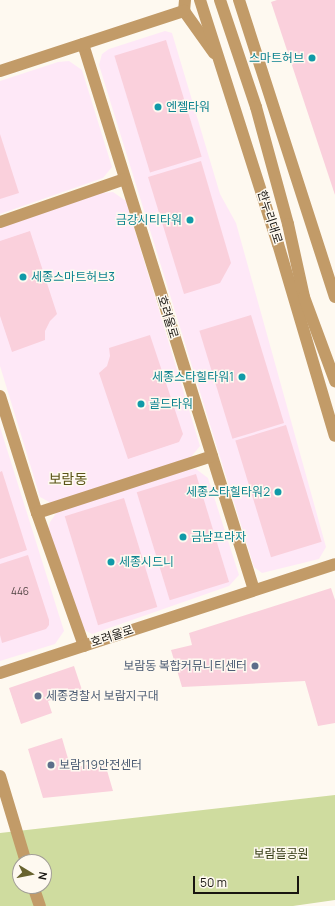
<!DOCTYPE html>
<html>
<head>
<meta charset="utf-8">
<style>
	body { margin:0 }
	#map { position:relative; width:335px; height:906px; overflow:hidden; background:#fef9f0; font-family:Manrope,"Noto Sans KR",sans-serif }
	div>[style] { position:absolute }
	[style*='--x'] { left:calc(var(--x)*1px); top:calc(var(--y)*1px); width:calc(var(--w)*1px); rotate:calc(var(--a)*1deg) }
	.commercial>* { inset:0; background:#fee8f7 }
	.green>* { inset:0; background:#cfdc9f }
	.building>* { inset:0; background:#fad0dc; transform-origin:0 0 }
	.minor>* { height:12px; margin:-6px; padding:0 6px; transform-origin:6px; border-radius:6px; background:#c29b68 }
	.dots>* { width:11px; height:11px; translate:-50% -50%; box-sizing:border-box; border:2px solid #fef9f0; border-radius:50% }
	span { translate:-50% -50%; white-space:nowrap; text-align:center; line-height:1.15; -webkit-text-stroke:3px #fef9f0; paint-order:stroke }
	.number-label { font-size:10px; color:#504443 }
	.number-label span { -webkit-text-stroke-width:0 }
	.culture-label { font-size:12px; color:#0d838f }
	.right { translate:-100% -50%; text-align:right }
	.left { translate:0 -50%; text-align:left }
	.street-label { font-size:12px; color:#181510 }
	.service-label { font-size:12px; color:#4e5e75 }
	.park-label { font-size:12px; color:#30370f }
	.quarter-label { font-size:14px; color:#5b5417 }
	.north { position:absolute; left:12px; top:854px; width:40px; height:40px; box-sizing:border-box; background:#fef9f0; border:1px solid #a29e96; border-radius:50%; rotate:100deg; font-size:11px; font-weight:700; line-height:16px; text-align:center; color:#181510 }
	.north::after { content:''; display:block; margin:auto; width:14px; height:18px; background:#68632f; clip-path:polygon(50% 0,100% 100%,50% 72%,0 100%) }
	.scale { position:absolute; left:193px; top:876px; width:106px; height:18px; box-sizing:border-box; border:2px solid #181510; border-top:0; padding-left:5px; font-size:12px; line-height:14px; white-space:nowrap; color:#181510; -webkit-text-stroke:3px #fef9f0; paint-order:stroke }
</style>
</head>
<body>
<div id="map">
	<div class="commercial">
		<i style="clip-path:polygon(165px 31px,172px 33px,220px 194px,236px 223px,326px 547px,319px 559px,262px 573px,254px 567px,99px 65px,102px 54px,109px 49px)"></i>
		<i style="clip-path:polygon(69px 61px,82px 70px,112px 167px,103px 178px,0 214px,0 81px,58px 62px)"></i>
		<i style="clip-path:polygon(113px 192px,126px 201px,200px 446px,191px 457px,53px 504px,40px 497px,0 366px,0 227px,102px 193px)"></i>
		<i style="clip-path:polygon(0 427px,64px 631px,55px 644px,0 661px)"></i>
		<i style="clip-path:polygon(196px 469px,208px 478px,239px 575px,229px 586px,92px 634px,79px 627px,48px 530px,50px 522px,57px 512px,184px 470px)"></i>
	</div>
	<div class="green">
		<i style="clip-path:polygon(evenodd,335px 795px,335px 900px,293px 906px,0 906px,0 833px,335px 795px,20px 862px,44px 862px,44px 886px,20px 886px,20px 862px)"></i>
	</div>
	<div class="building">
		<i style="clip-path:polygon(277px 0,335px 0,335px 195px,271px 2px)"></i>
		<i style="left:166px;top:40px;width:122px;height:54px;rotate:73deg"></i>
		<i style="clip-path:polygon(0 134px,19px 193px,0 199px)"></i>
		<i style="clip-path:polygon(201px 161px,231px 263px,220px 283px,184px 294px,148px 177px)"></i>
		<i style="clip-path:polygon(30px 231px,57px 314px,50px 321px,45px 331px,45px 340px,12px 352px,0 316px,0 241px)"></i>
		<i style="left:251px;top:315px;width:113px;height:54px;rotate:73deg"></i>
		<i style="clip-path:polygon(150px 335px,183px 434px,179px 442px,128px 459px,99px 373px,107px 366px,110px 356px,109px 348px)"></i>
		<i style="left:286px;top:425px;width:122px;height:53px;rotate:73deg"></i>
		<i style="clip-path:polygon(2px 471px,27px 550px,0 559px,0 472px)"></i>
		<i style="left:196px;top:474px;width:113px;height:62px;rotate:73deg"></i>
		<i style="left:124px;top:498px;width:114px;height:62px;rotate:73deg"></i>
		<i style="clip-path:polygon(28px 555px,49px 620px,49px 625px,46px 629px,2px 643px,0 635px,0 564px)"></i>
		<i style="clip-path:polygon(331px 588px,335px 600px,335px 723px,318px 726px,305px 681px,182px 687px,171px 650px,192px 645px,189px 633px)"></i>
		<i style="clip-path:polygon(74px 666px,82px 690px,48px 701px,52px 713px,21px 724px,9px 688px)"></i>
		<i style="clip-path:polygon(62px 738px,71px 769px,104px 760px,113px 791px,43px 798px,28px 749px)"></i>
	</div>
	<div class="minor">
		<i style="--x:185;--y:0;--w:11;--a:95"></i>
		<i style="--x:184;--y:11;--w:52;--a:54.5"></i>
		<i style="--x:200;--y:0;--w:256;--a:72.3"></i>
		<i style="--x:278;--y:244;--w:200;--a:73.5"></i>
		<i style="--x:220;--y:0;--w:113;--a:71.4"></i>
		<i style="--x:256;--y:107;--w:121;--a:74.7"></i>
		<i style="--x:288;--y:224;--w:75;--a:77.6"></i>
		<i style="--x:304;--y:297;--w:90;--a:69.7"></i>
		<i style="--x:239;--y:0;--w:312;--a:72.1"></i>
		<i style="--x:83;--y:44;--w:572;--a:72.61"></i>
		<i style="--x:0;--y:71;--w:194;--a:-18.1"></i>
		<i style="--x:0;--y:222;--w:132;--a:-19"></i>
		<i style="--x:0;--y:396;--w:123;--a:72.5"></i>
		<i style="--x:37;--y:513;--w:141;--a:70.5"></i>
		<i style="--x:37;--y:513;--w:184;--a:-18"></i>
		<i style="--x:0;--y:673;--w:352;--a:-18"></i>
		<i style="--x:0;--y:776;--w:90;--a:73.2"></i>
		<i style="--x:33;--y:886;--w:21;--a:71"></i>
	</div>
	<div class="dots">
		<i style="left:312px;top:58px;background:#0f9aa8"></i>
		<i style="left:158px;top:107px;background:#0f9aa8"></i>
		<i style="left:190px;top:220px;background:#0f9aa8"></i>
		<i style="left:23px;top:277px;background:#0f9aa8"></i>
		<i style="left:242px;top:377px;background:#0f9aa8"></i>
		<i style="left:141px;top:404px;background:#0f9aa8"></i>
		<i style="left:278px;top:492px;background:#0f9aa8"></i>
		<i style="left:183px;top:537px;background:#0f9aa8"></i>
		<i style="left:111px;top:562px;background:#0f9aa8"></i>
		<i style="left:255px;top:666px;background:#5c6f8a"></i>
		<i style="left:38px;top:696px;background:#5c6f8a"></i>
		<i style="left:51px;top:765px;background:#5c6f8a"></i>
	</div>
	<div class="number-label">
		<span style="left:20px;top:592px">446</span>
	</div>
	<div class="culture-label">
		<span class="right" style="left:304px;top:58px">스마트허브</span>
		<span class="left" style="left:166px;top:107px">엔젤타워</span>
		<span class="right" style="left:182px;top:220px">금강시티타워</span>
		<span class="left" style="left:31px;top:277px">세종스마트허브3</span>
		<span class="right" style="left:234px;top:377px">세종스타힐타워1</span>
		<span class="left" style="left:149px;top:404px">골드타워</span>
		<span class="right" style="left:270px;top:492px">세종스타힐타워2</span>
		<span class="left" style="left:191px;top:537px">금남프라자</span>
		<span class="left" style="left:119px;top:562px">세종시드니</span>
	</div>
	<div class="street-label">
		<span style="left:270px;top:217px;rotate:72deg">한누리대로</span>
		<span style="left:168px;top:317px;rotate:73deg">호려울로</span>
		<span style="left:112px;top:636px;rotate:-18deg">호려울로</span>
	</div>
	<div class="service-label">
		<span class="right" style="left:247px;top:666px">보람동 복합커뮤니티센터</span>
		<span class="left" style="left:46px;top:696px">세종경찰서 보람지구대</span>
		<span class="left" style="left:59px;top:765px">보람119안전센터</span>
	</div>
	<div class="park-label">
		<span style="left:281px;top:854px">보람뜰공원</span>
	</div>
	<div class="quarter-label">
		<span style="left:68px;top:479px">보람동</span>
	</div>
	<div class="north">N</div>
	<div class="scale">50 m</div>
</div>
</body>
</html>
